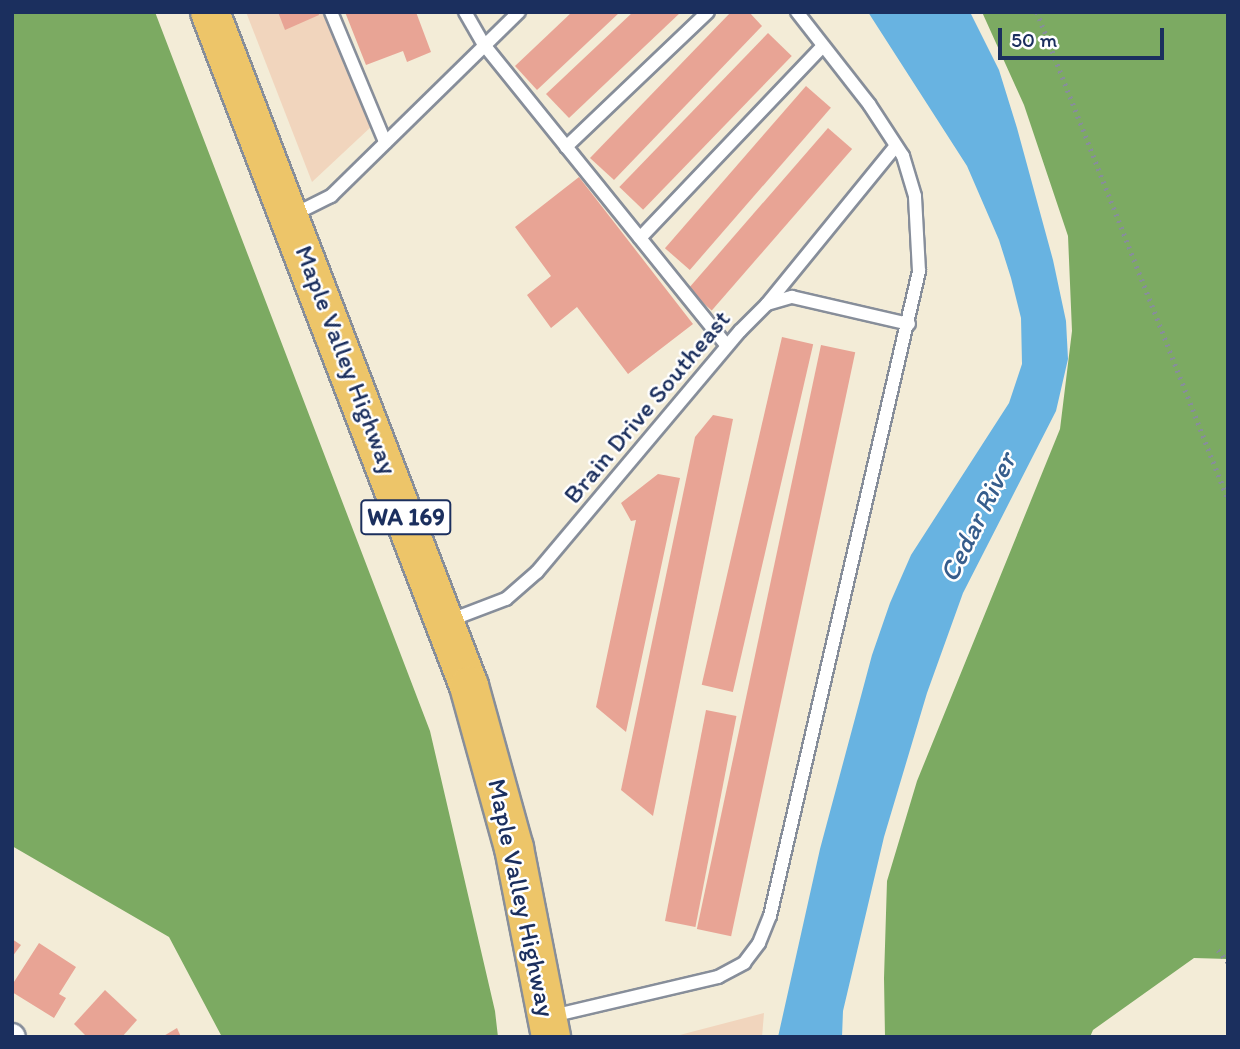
<!DOCTYPE html>
<html>
<head>
<meta charset="utf-8">
<style>
	body { margin:0 }
	#map { position:relative; width:1240px; height:1049px; overflow:hidden; background:#f3ecd7; font-family:Itim,sans-serif }
	div>[style] { position:absolute }
	[style*='--x'] { left:calc(var(--x)*1px); top:calc(var(--y)*1px); width:calc(var(--w)*1px); rotate:calc(var(--a)*1deg) }
	.built>* { inset:0; background:#f1d5bd }
	.forest>* { inset:0; background:#7caa62 }
	.water>* { inset:0; background:#68b3e1 }
	.building>* { inset:0; background:#e8a495; transform-origin:0 0 }
	.path>* { height:4.5px; margin-top:-2.25px; transform-origin:0; background:repeating-linear-gradient(90deg,#878e9a 0 2px,transparent 0 7px) }
	.roads { filter:drop-shadow(2px 0 #878e9a) drop-shadow(-2px 0 #878e9a) drop-shadow(0 2px #878e9a) drop-shadow(0 -2px #878e9a) }
	.service>* { height:12px; margin:-6px; padding:0 6px; transform-origin:6px; border-radius:6px; background:#fff }
	.minor>* { height:24px; margin:-12px; padding:0 12px; transform-origin:12px; border-radius:12px; background:#fff }
	.primary>* { height:38px; margin:-19px; padding:0 19px; transform-origin:19px; border-radius:19px; background:#edc569 }
	span { translate:-50% -50%; white-space:nowrap; text-align:center; line-height:1.15; -webkit-text-stroke:5px #fff; paint-order:stroke }
	.shield-label span { padding:2px 5px; background:#fff; border:2px solid; border-radius:5px; -webkit-text-stroke-width:0 }
	.shield-label { font-size:24px; color:#1b2f5e; font-weight:700 }
	.street-label { font-size:26px; color:#1b2f5e }
	.water-label { font-size:28px; color:#365d8c; font-style:italic }
	.frame { position:absolute; inset:0; border:14px solid #1b2f5e; pointer-events:none }
	.scale { position:absolute; left:998px; top:28px; width:166px; height:32px; box-sizing:border-box; border:4px solid #1b2f5e; border-top:0; padding-left:9px; font-size:21px; line-height:24px; white-space:nowrap; color:#1b2f5e; -webkit-text-stroke:5px #fff; paint-order:stroke }
</style>
</head>
<body>
<div id="map">
	<div class="built">
		<i style="clip-path:polygon(246px 12px,326px 12px,373px 125px,312px 182px)"></i>
		<i style="clip-path:polygon(764px 1013px,762px 1037px,672px 1037px)"></i>
	</div>
	<div class="forest">
		<i style="clip-path:polygon(12px 12px,155px 12px,430px 731px,495px 1011px,498px 1037px,222px 1037px,169px 937px,12px 846px)"></i>
		<i style="clip-path:polygon(982px 12px,1228px 12px,1228px 959px,1194px 958px,1093px 1030px,1090px 1037px,885px 1037px,884px 978px,887px 881px,917px 781px,1060px 429px,1072px 331px,1068px 236px,1024px 105px)"></i>
	</div>
	<div class="water">
		<i style="clip-path:polygon(868px 12px,970px 12px,999px 70px,1017px 128px,1053px 260px,1066px 321px,1068px 359px,1056px 411px,963px 593px,927px 693px,884px 837px,843px 1011px,842px 1037px,778px 1037px,820px 849px,872px 655px,890px 603px,911px 555px,1009px 403px,1022px 364px,1021px 318px,1011px 278px,999px 240px,967px 166px)"></i>
	</div>
	<div class="building">
		<i style="clip-path:polygon(278px 12px,318px 12px,319px 15px,285px 30px)"></i>
		<i style="clip-path:polygon(345px 12px,416px 12px,431px 52px,407px 62px,403px 51px,366px 65px)"></i>
		<i style="clip-path:polygon(572px 12px,620px 12px,537px 90px,515px 66px)"></i>
		<i style="clip-path:polygon(633px 12px,681px 12px,569px 118px,546px 94px)"></i>
		<i style="clip-path:polygon(731px 12px,749px 12px,762px 26px,614px 180px,590px 158px)"></i>
		<i style="left:768px;top:33px;width:33px;height:214px;rotate:44deg"></i>
		<i style="left:806px;top:86px;width:33px;height:215px;rotate:41deg"></i>
		<i style="left:828px;top:128px;width:32px;height:214px;rotate:41deg"></i>
		<i style="clip-path:polygon(579px 177px,693px 324px,628px 374px,577px 307px,551px 328px,527px 295px,551px 276px,515px 227px)"></i>
		<i style="left:782px;top:337px;width:32px;height:357px;rotate:13deg"></i>
		<i style="left:821px;top:345px;width:35px;height:597px;rotate:12deg"></i>
		<i style="clip-path:polygon(713px 415px,733px 419px,653px 816px,621px 790px,695px 437px)"></i>
		<i style="clip-path:polygon(658px 474px,680px 478px,626px 732px,596px 707px,636px 520px,631px 521px,621px 503px)"></i>
		<i style="left:706px;top:710px;width:31px;height:215px;rotate:11deg"></i>
		<i style="clip-path:polygon(12px 939px,21px 945px,12px 957px)"></i>
		<i style="clip-path:polygon(39px 943px,76px 967px,59px 994px,66px 998px,54px 1018px,12px 992px,12px 985px)"></i>
		<i style="clip-path:polygon(105px 990px,137px 1020px,122px 1037px,87px 1037px,74px 1024px)"></i>
		<i style="clip-path:polygon(177px 1028px,181px 1037px,162px 1037px)"></i>
	</div>
	<div class="path">
		<i style="--x:1037;--y:12;--w:523;--a:68.59"></i>
		<i style="--x:1218;--y:950;--w:16;--a:50"></i>
	</div>
	<div class="roads">
		<div class="service">
			<i style="--x:331;--y:12;--w:141;--a:67.4"></i>
			<i style="--x:465;--y:12;--w:39;--a:60"></i>
			<i style="--x:485;--y:46;--w:385;--a:51.1"></i>
			<i style="--x:566;--y:147;--w:196;--a:-43.6"></i>
			<i style="--x:291;--y:216;--w:45;--a:-26.6"></i>
			<i style="--x:331;--y:196;--w:263;--a:-44.4"></i>
			<i style="--x:640;--y:238;--w:265;--a:-46.4"></i>
			<i style="--x:767;--y:304;--w:204;--a:-50.8"></i>
			<i style="--x:448;--y:621;--w:62;--a:-20.8"></i>
			<i style="--x:506;--y:599;--w:41;--a:-41.1"></i>
			<i style="--x:537;--y:572;--w:315;--a:-49.9"></i>
			<i style="--x:740;--y:331;--w:38;--a:-45"></i>
			<i style="--x:767;--y:304;--w:26;--a:-16"></i>
			<i style="--x:792;--y:297;--w:120;--a:13"></i>
			<i style="--x:552;--y:1016;--w:171;--a:-13.2"></i>
			<i style="--x:718;--y:977;--w:30;--a:-28"></i>
			<i style="--x:744;--y:963;--w:25;--a:-53"></i>
			<i style="--x:759;--y:943;--w:29;--a:-68"></i>
			<i style="--x:770;--y:916;--w:662;--a:-76.99"></i>
			<i style="--x:919;--y:271;--w:75;--a:-93.1"></i>
			<i style="--x:915;--y:196;--w:42;--a:-106.7"></i>
			<i style="--x:903;--y:156;--w:62;--a:-123.2"></i>
			<i style="--x:869;--y:104;--w:117;--a:-128"></i>
		</div>
		<div class="minor">
			<i style="--x:12;--y:1036;--w:1;--a:45"></i>
		</div>
		<div class="primary">
			<i style="--x:210;--y:12;--w:722;--a:68.98"></i>
			<i style="--x:469;--y:686;--w:168;--a:74.5"></i>
			<i style="--x:514;--y:848;--w:193;--a:78.9"></i>
		</div>
	</div>
	<div class="shield-label">
		<span style="left:406px;top:517px">WA 169</span>
	</div>
	<div class="street-label">
		<span style="left:346px;top:360px;rotate:69deg">Maple Valley Highway</span>
		<span style="left:647px;top:407px;rotate:-50deg">Brain Drive Southeast</span>
		<span style="left:521px;top:898px;rotate:78deg">Maple Valley Highway</span>
	</div>
	<div class="water-label">
		<span style="left:977px;top:517px;rotate:-64deg">Cedar River</span>
	</div>
	<div class="frame"></div>
	<div class="scale">50 m</div>
</div>
</body>
</html>
